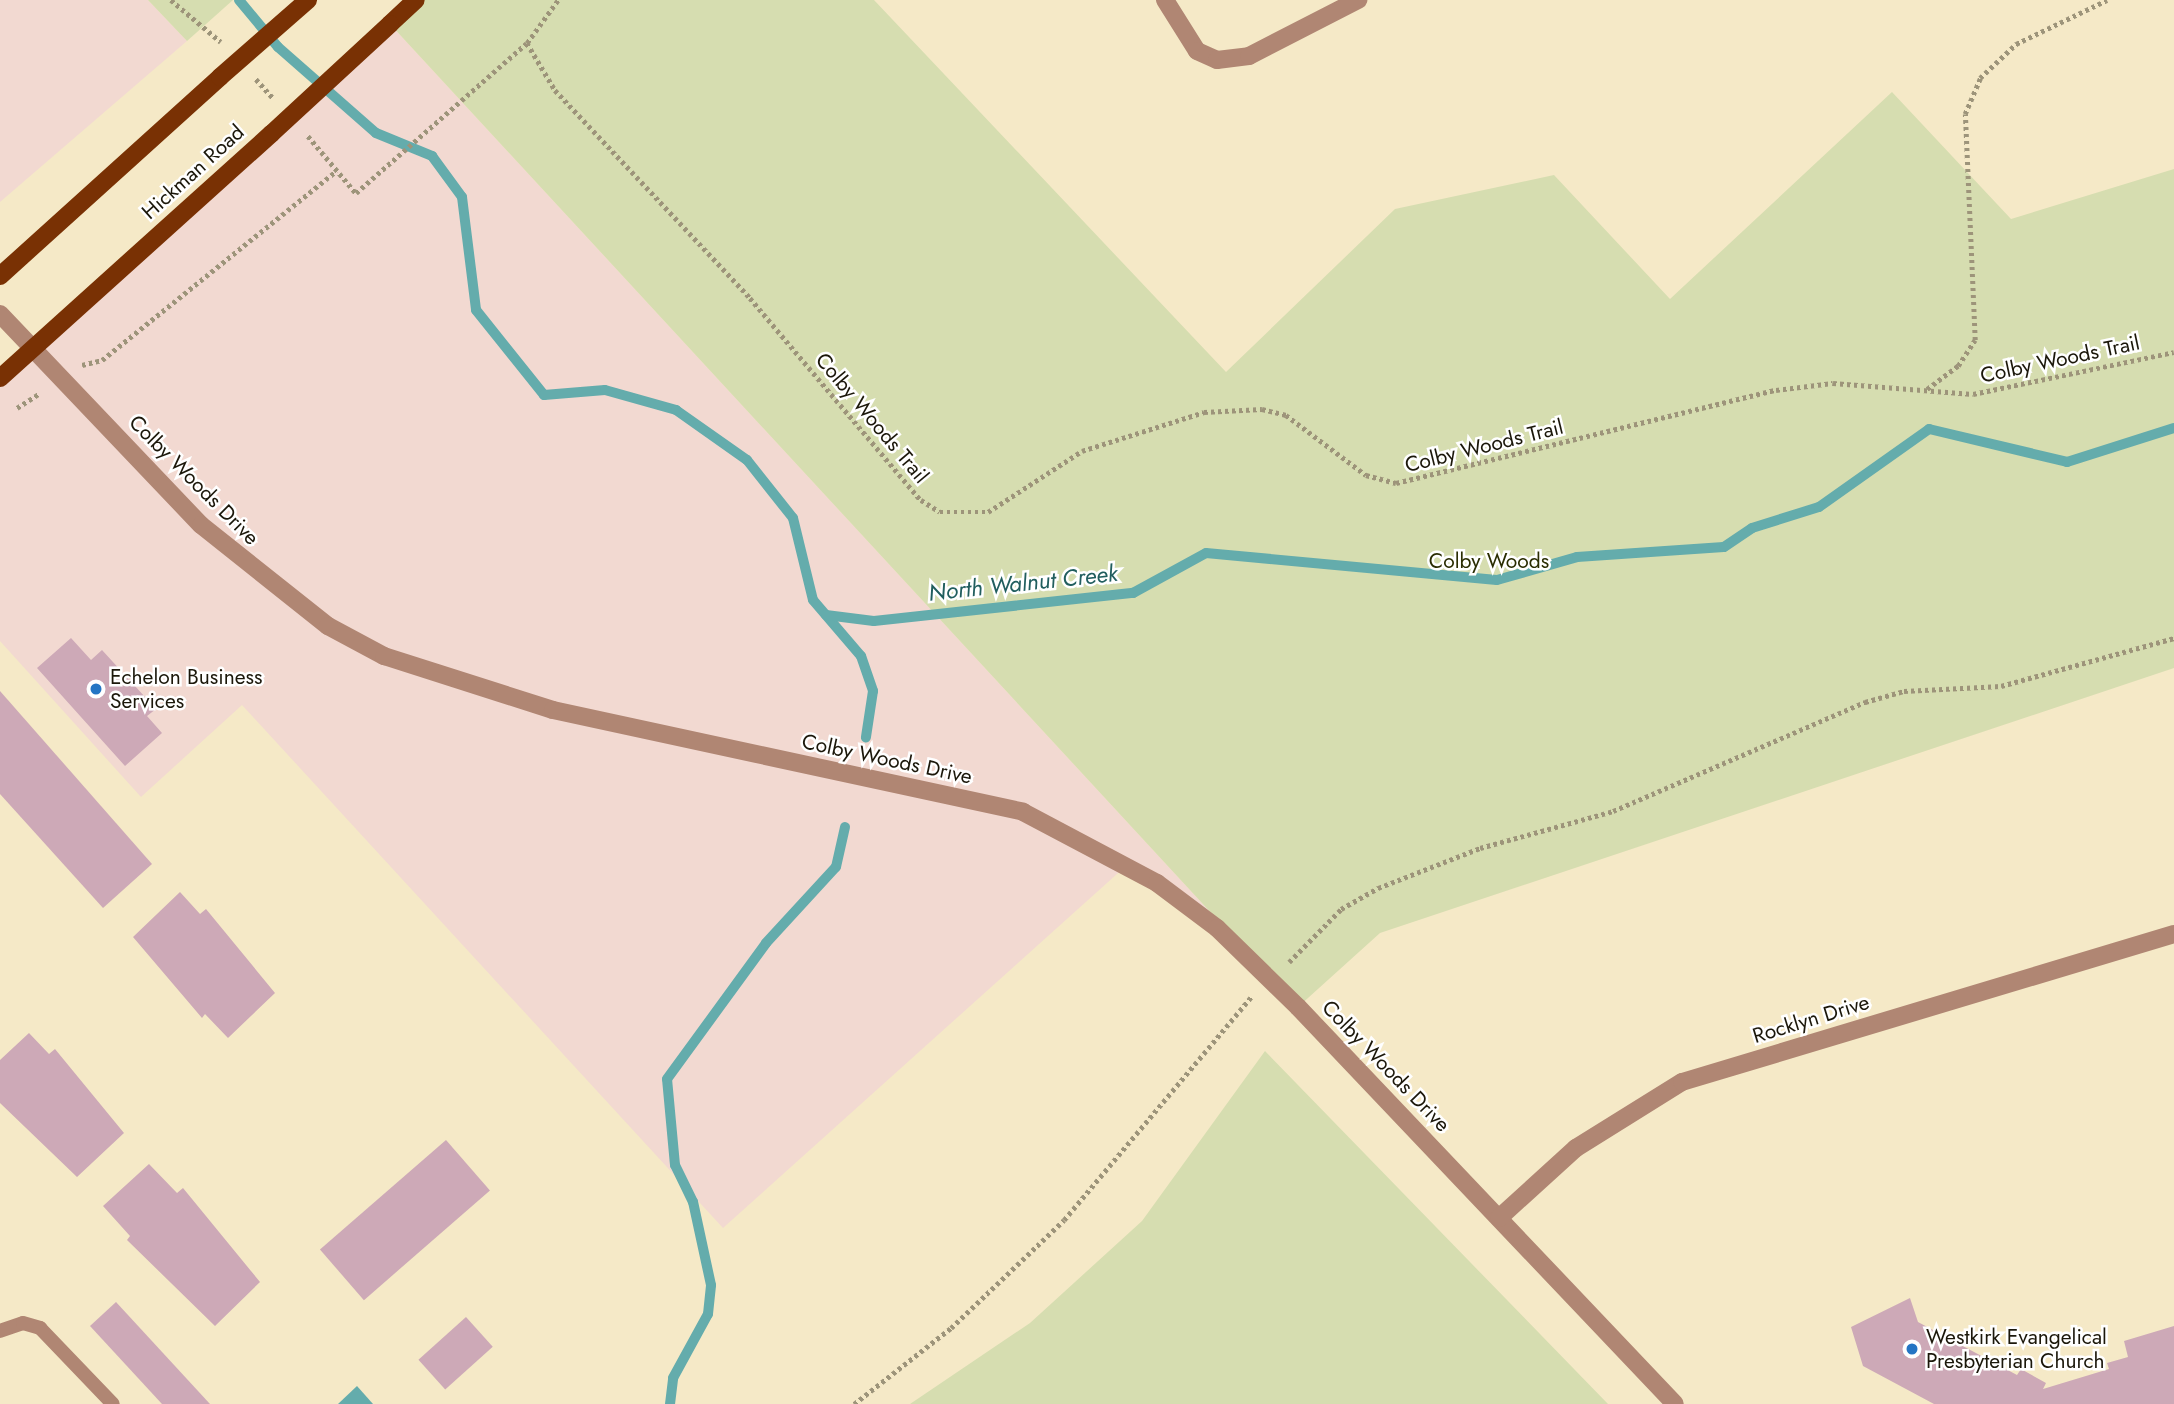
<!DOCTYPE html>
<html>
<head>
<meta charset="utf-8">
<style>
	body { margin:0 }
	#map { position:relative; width:2174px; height:1404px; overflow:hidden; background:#f5e9c7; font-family:Jost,sans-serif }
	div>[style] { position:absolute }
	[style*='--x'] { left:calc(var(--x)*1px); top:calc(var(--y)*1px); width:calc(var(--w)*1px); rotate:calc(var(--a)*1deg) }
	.commercial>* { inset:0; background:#f2d9d1 }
	.green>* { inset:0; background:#d6ddb0 }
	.water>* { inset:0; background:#64acac }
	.stream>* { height:10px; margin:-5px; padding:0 5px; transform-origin:5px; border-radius:5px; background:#64acac }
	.building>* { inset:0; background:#cda9b7; transform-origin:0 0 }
	.path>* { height:4.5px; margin-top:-2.25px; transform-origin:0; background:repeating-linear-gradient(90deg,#9d947a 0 3.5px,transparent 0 7px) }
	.lane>* { height:14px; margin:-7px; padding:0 7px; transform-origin:7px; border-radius:7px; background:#b08673 }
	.street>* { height:18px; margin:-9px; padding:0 9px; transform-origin:9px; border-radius:9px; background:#b08673 }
	.primary>* { height:18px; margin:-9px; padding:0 9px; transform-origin:9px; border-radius:9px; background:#793104 }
	.primary-bridge>* { height:18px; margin:-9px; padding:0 9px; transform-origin:9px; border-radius:9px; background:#793104 }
	.dots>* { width:19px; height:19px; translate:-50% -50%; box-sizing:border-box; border:4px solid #fff; border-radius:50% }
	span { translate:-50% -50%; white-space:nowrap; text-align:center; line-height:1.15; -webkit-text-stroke:5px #fff; paint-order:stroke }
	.street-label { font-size:21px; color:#1b170a }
	.park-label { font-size:21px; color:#2a2d02 }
	.poi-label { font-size:21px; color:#1b170a }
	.left { translate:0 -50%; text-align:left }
	.water-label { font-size:23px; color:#215e5e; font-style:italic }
</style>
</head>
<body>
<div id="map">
	<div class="commercial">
		<i style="clip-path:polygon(0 0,148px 0,187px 41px,0 202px)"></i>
		<i style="clip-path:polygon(390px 24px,1298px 1007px,1217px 928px,1127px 865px,723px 1228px,242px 705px,141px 797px,0 641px,0 378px)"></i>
	</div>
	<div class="green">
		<i style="clip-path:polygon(148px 0,233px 0,187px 41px)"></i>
		<i style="clip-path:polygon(416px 0,874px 0,1226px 372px,1395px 209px,1554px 175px,1670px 299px,1892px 92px,2011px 219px,2174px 169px,2174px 668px,1380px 933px,1298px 1007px,390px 24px)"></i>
		<i style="clip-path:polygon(1265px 1051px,1608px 1404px,910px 1404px,1030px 1323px,1142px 1221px)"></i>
	</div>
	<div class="water">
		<i style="clip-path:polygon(357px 1386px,373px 1404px,338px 1404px)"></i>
	</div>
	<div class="stream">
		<i style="--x:239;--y:0;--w:61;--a:50.3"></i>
		<i style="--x:278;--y:47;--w:130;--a:41.3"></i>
		<i style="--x:376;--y:133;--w:61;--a:22.3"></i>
		<i style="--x:432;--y:156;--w:51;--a:53.8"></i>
		<i style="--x:462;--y:197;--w:114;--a:82.9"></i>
		<i style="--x:476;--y:310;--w:109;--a:51.3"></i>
		<i style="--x:544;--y:395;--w:61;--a:-4.7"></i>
		<i style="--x:605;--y:390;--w:74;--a:15.7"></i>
		<i style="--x:676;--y:410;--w:87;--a:35.2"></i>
		<i style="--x:747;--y:460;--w:74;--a:51.6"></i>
		<i style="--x:793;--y:518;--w:84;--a:76.3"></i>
		<i style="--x:813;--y:600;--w:74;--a:49.4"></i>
		<i style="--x:861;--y:656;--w:37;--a:71"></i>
		<i style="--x:873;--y:691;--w:47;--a:98.7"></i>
		<i style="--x:826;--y:615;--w:48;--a:7.1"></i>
		<i style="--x:874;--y:621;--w:261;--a:-6.2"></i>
		<i style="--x:1133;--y:593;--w:83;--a:-28.7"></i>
		<i style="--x:1206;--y:553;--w:292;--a:5.3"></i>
		<i style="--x:1497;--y:580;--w:83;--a:-16"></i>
		<i style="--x:1577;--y:557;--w:147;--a:-3.9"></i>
		<i style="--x:1724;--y:547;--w:34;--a:-34"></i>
		<i style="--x:1752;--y:528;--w:70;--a:-17.4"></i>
		<i style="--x:1819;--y:507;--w:135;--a:-35.3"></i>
		<i style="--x:1929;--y:429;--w:142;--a:13.4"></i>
		<i style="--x:2067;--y:462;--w:112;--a:-17.6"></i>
		<i style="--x:670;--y:1404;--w:26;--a:-83"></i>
		<i style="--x:673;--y:1378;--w:73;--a:-61.3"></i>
		<i style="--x:708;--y:1314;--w:29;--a:-84"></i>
		<i style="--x:711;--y:1285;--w:85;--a:-102.2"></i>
		<i style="--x:693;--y:1202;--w:41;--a:-115.9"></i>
		<i style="--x:675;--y:1165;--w:86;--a:-95.3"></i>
		<i style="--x:667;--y:1079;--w:168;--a:-53.9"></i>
		<i style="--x:766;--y:943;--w:103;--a:-47.4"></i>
		<i style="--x:836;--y:867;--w:41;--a:-77.3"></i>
	</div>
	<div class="building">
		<i style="clip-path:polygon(71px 638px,91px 660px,102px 650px,156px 709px,147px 716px,162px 733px,125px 766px,37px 668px)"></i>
		<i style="clip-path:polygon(0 691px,152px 864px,103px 908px,0 794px)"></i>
		<i style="clip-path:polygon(180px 892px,200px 914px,206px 909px,275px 993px,228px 1038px,205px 1014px,202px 1018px,133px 937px)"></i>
		<i style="clip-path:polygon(29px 1033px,49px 1054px,55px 1049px,124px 1133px,77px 1177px,0 1103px,0 1060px)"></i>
		<i style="left:446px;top:1140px;width:67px;height:167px;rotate:49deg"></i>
		<i style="clip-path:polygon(149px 1164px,177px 1193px,183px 1188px,260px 1282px,215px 1326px,127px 1240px,130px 1236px,103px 1206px)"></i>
		<i style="clip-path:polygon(1910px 1298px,1918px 1322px,2017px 1375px,2021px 1369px,2046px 1383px,2043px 1389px,2109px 1369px,2107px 1363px,2128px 1357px,2124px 1341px,2174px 1326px,2174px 1404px,1934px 1404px,1863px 1366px,1851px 1327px)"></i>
		<i style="clip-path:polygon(116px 1302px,210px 1404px,162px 1404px,90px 1326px)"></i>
		<i style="left:466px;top:1317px;width:40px;height:64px;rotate:48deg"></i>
	</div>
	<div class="path">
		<i style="--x:171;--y:0;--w:65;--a:40"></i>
		<i style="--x:527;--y:43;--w:55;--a:59.2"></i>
		<i style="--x:555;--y:90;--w:285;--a:46.8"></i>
		<i style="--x:750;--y:298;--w:265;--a:49.8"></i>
		<i style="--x:921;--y:500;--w:22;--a:32"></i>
		<i style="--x:940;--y:512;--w:48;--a:0"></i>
		<i style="--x:988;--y:512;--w:112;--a:-33"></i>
		<i style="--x:1082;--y:451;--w:128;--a:-17.7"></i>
		<i style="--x:1204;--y:412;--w:58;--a:-3"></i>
		<i style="--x:1262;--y:409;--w:25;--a:14"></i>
		<i style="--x:1286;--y:415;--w:100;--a:36.9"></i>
		<i style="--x:1366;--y:475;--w:31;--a:15"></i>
		<i style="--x:1396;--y:483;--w:391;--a:-13.8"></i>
		<i style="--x:1776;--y:390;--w:57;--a:-7"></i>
		<i style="--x:1833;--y:383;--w:140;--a:4.5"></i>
		<i style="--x:1973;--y:394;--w:205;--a:-11.8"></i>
		<i style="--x:256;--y:79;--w:27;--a:48"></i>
		<i style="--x:308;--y:136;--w:75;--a:49.9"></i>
		<i style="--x:356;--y:193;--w:227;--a:-41.3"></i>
		<i style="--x:527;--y:43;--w:53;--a:-54.2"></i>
		<i style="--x:82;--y:365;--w:21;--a:-14"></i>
		<i style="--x:102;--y:360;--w:301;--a:-38.9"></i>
		<i style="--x:1927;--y:389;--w:39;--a:-37"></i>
		<i style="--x:1958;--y:366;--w:31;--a:-57"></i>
		<i style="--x:1975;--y:340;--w:226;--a:-92.5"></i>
		<i style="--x:1965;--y:114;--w:39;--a:-67"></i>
		<i style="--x:1980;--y:78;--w:50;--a:-43.4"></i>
		<i style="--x:2016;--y:44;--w:101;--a:-25.8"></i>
		<i style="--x:17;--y:408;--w:27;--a:-33"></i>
		<i style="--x:1289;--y:962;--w:74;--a:-45.5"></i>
		<i style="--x:1341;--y:909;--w:43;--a:-29.6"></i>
		<i style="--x:1378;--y:888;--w:110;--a:-21.4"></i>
		<i style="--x:1480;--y:848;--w:138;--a:-15.5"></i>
		<i style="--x:1613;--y:811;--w:275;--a:-23.4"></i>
		<i style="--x:1865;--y:702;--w:41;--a:-15.8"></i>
		<i style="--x:1904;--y:691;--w:97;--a:-3"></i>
		<i style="--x:2001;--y:686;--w:180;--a:-15.5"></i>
		<i style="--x:854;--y:1404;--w:123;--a:-38.1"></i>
		<i style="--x:951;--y:1328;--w:156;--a:-43.7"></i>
		<i style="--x:1064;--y:1220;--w:292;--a:-50"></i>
	</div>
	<div class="lane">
		<i style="--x:0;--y:1331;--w:24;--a:-19"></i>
		<i style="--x:23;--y:1323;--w:18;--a:16"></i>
		<i style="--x:40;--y:1328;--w:105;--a:46.2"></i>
	</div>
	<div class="street">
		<i style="--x:1165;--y:0;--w:60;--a:57.9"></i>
		<i style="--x:1197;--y:51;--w:22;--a:24"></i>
		<i style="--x:1217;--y:60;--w:32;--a:-7"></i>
		<i style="--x:1249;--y:56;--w:123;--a:-27.2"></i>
		<i style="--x:0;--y:314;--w:291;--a:46.4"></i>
		<i style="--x:201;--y:525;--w:162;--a:38.5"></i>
		<i style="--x:328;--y:626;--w:64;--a:28.2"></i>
		<i style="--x:384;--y:656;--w:177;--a:17.7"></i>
		<i style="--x:553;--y:710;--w:481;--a:12.2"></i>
		<i style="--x:1023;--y:812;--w:152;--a:27.9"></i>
		<i style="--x:1157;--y:883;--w:75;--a:36.9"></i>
		<i style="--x:1217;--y:928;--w:113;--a:44.3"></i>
		<i style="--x:1298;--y:1007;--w:547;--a:46.48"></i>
		<i style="--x:1499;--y:1218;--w:104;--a:-42.3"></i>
		<i style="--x:1576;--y:1148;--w:125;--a:-31.9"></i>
		<i style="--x:1682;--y:1082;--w:514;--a:-16.74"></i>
	</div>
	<div class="primary">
		<i style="--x:390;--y:24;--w:35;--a:-43"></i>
		<i style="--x:0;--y:276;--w:297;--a:-42.1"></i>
		<i style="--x:0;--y:378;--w:365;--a:-42"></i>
	</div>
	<div class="primary-bridge">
		<i style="--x:220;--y:77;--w:117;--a:-41.2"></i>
		<i style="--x:271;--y:134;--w:162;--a:-42.7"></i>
	</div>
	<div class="dots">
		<i style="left:96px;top:689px;background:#2475c4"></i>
		<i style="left:1912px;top:1349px;background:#2475c4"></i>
	</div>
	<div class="street-label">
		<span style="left:193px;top:172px;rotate:-42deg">Hickman Road</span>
		<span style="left:2060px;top:359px;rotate:-12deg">Colby Woods Trail</span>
		<span style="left:872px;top:418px;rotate:50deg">Colby Woods Trail</span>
		<span style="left:1484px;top:446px;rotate:-14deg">Colby Woods Trail</span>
		<span style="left:194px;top:480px;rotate:45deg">Colby Woods Drive</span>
		<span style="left:887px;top:759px;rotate:12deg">Colby Woods Drive</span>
		<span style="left:1811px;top:1019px;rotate:-17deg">Rocklyn Drive</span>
		<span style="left:1386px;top:1066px;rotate:46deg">Colby Woods Drive</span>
	</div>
	<div class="park-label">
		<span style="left:1489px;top:561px">Colby Woods</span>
	</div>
	<div class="poi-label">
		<span class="left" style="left:110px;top:689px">Echelon Business<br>Services</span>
		<span class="left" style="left:1926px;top:1349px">Westkirk Evangelical<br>Presbyterian Church</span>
	</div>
	<div class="water-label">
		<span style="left:1023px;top:583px;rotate:-6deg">North Walnut Creek</span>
	</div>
</div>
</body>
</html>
